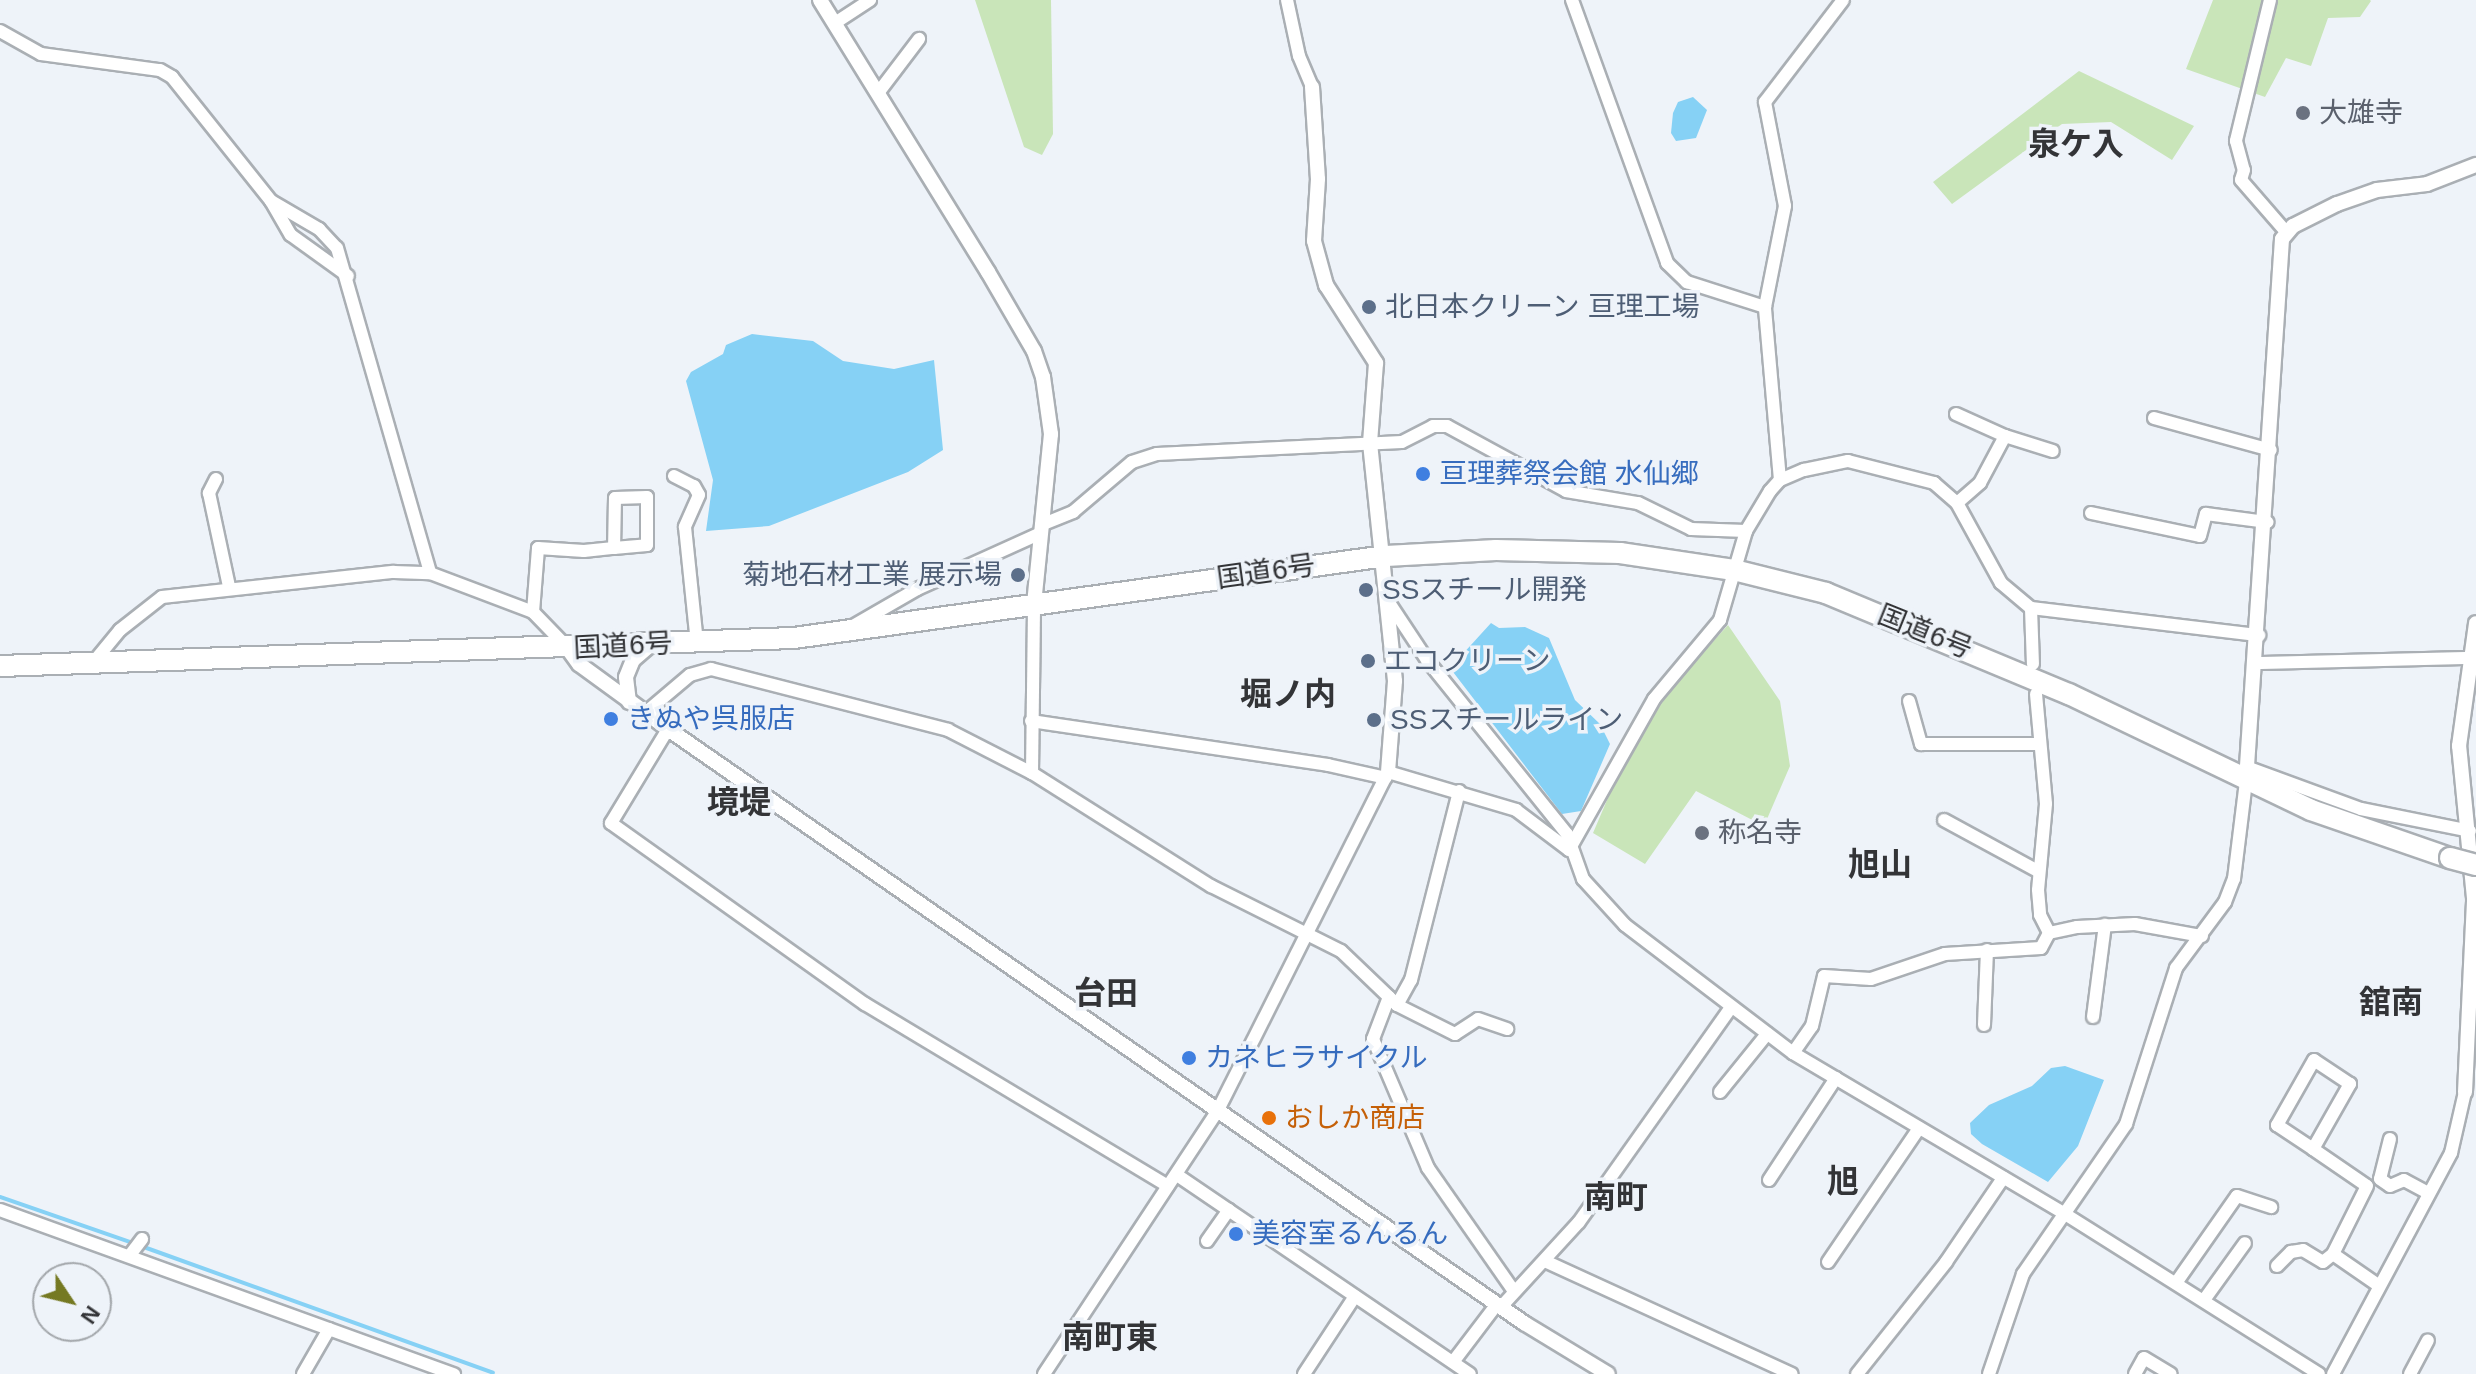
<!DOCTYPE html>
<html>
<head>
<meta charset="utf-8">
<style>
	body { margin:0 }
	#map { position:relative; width:2476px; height:1374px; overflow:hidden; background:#eef3f9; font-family:Helvetica,"Noto Sans JP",sans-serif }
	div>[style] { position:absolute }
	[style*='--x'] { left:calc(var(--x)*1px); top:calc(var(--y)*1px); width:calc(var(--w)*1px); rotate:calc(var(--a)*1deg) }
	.green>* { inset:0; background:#c9e5b9 }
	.water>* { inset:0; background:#86d1f5 }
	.stream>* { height:4px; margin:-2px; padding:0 2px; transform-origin:2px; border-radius:2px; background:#86d1f5 }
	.roads { filter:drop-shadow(2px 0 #aaafb4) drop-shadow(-2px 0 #aaafb4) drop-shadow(0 2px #aaafb4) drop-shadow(0 -2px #aaafb4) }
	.minor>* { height:12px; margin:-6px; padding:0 6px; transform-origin:6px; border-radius:6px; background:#fff }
	.tertiary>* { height:14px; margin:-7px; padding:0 7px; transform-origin:7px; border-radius:7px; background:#fff }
	.trunk>* { height:20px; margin:-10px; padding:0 10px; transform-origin:10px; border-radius:10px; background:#fff }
	.bridges { filter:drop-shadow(2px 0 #aaafb4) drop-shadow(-2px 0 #aaafb4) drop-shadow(0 2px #aaafb4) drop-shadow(0 -2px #aaafb4) }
	.trunk-bridge>* { height:20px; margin:-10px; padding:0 10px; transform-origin:10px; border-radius:10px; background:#fff }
	.dots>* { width:22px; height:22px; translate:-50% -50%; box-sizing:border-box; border:4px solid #eef3f9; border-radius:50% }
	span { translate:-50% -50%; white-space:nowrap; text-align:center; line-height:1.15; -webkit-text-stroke:7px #eef3f9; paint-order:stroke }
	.worship-label { font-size:28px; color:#5b616d }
	.left { translate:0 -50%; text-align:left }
	.service-label { font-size:28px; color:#4e5e75 }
	.right { translate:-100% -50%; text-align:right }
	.shop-label { font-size:28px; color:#366cbe }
	.street-label { font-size:28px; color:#333437 }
	.food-label { font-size:28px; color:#c56008 }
	.quarter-label { font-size:32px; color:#333437; font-weight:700 }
	.north { position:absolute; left:32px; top:1262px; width:80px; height:80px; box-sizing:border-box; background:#eef3f9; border:2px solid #a3a7ab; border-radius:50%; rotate:125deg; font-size:22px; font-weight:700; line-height:32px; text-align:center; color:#333437 }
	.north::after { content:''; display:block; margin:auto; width:28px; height:36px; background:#757922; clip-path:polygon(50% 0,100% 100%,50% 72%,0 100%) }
</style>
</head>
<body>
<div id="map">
	<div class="green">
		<i style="clip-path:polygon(975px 0,1051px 0,1053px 134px,1042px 155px,1024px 147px)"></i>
		<i style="clip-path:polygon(2213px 0,2370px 0,2371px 1px,2360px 17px,2328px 18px,2311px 66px,2286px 58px,2265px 97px,2186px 69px)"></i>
		<i style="clip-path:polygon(2079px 71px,2194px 126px,2172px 160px,2111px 122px,2062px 124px,1952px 204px,1933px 182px)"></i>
		<i style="clip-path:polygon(1728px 625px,1780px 701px,1790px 766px,1764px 826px,1696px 791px,1645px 864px,1593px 833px,1619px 772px,1670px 689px)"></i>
	</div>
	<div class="water">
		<i style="clip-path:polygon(1693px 97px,1707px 110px,1696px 138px,1676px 141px,1671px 133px,1673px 113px,1678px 102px)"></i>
		<i style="clip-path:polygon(752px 334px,813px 341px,843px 361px,894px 369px,934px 360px,943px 450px,908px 472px,769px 526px,706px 531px,713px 480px,686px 381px,691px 372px,723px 354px,726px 345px)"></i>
		<i style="clip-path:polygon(1491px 623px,1499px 628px,1525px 627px,1549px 638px,1575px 700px,1600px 724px,1610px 744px,1581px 811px,1562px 814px,1450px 668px)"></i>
		<i style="clip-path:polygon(2065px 1066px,2104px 1080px,2078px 1146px,2048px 1182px,1982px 1144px,1971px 1134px,1970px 1123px,1989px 1105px,2032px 1086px,2051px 1068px)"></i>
	</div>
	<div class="stream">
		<i style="--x:0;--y:1197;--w:141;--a:19.1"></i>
		<i style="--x:141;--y:1246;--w:374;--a:19.8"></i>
	</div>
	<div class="roads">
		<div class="minor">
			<i style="--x:1287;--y:0;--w:57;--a:77.9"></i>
			<i style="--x:1299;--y:56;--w:34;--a:67"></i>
			<i style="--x:1572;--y:0;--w:280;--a:70.1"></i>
			<i style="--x:1667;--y:263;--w:28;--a:44"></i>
			<i style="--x:1687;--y:282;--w:82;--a:17.8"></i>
			<i style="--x:2270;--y:0;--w:145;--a:103.6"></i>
			<i style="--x:2236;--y:141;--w:30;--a:75"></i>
			<i style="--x:2244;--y:170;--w:10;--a:107"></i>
			<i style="--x:2241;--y:180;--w:70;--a:49"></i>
			<i style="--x:835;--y:23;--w:42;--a:-33.3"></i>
			<i style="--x:0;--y:31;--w:47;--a:29.3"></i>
			<i style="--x:41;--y:54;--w:120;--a:7.7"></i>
			<i style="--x:160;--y:70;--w:14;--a:30"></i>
			<i style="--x:172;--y:77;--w:159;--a:51.4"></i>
			<i style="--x:271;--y:201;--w:56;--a:30.3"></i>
			<i style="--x:319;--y:229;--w:26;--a:47"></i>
			<i style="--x:337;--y:248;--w:338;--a:74"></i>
			<i style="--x:878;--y:93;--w:68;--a:-52.8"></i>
			<i style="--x:271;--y:201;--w:39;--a:60"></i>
			<i style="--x:291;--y:235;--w:70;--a:35.7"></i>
			<i style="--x:1956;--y:414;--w:54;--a:24.2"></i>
			<i style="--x:2005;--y:436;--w:53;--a:118"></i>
			<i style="--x:1980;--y:483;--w:30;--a:139"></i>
			<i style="--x:2154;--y:418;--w:121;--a:15.3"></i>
			<i style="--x:2005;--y:436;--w:50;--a:17.4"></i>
			<i style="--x:674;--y:476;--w:22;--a:27"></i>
			<i style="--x:694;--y:486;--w:10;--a:61"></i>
			<i style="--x:699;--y:495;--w:35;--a:114"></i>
			<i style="--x:685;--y:527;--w:117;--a:84.1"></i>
			<i style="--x:216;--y:479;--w:16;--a:117"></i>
			<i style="--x:209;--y:493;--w:95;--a:77.9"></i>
			<i style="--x:1780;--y:480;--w:174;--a:-95"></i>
			<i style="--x:1765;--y:307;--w:103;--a:-78.8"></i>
			<i style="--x:1785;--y:206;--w:106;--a:-100.9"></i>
			<i style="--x:1765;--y:102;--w:128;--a:-52.6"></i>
			<i style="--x:2091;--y:513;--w:111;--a:11.9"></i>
			<i style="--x:2200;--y:536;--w:23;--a:-75"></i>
			<i style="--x:2206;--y:514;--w:62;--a:7.5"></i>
			<i style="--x:1041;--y:525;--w:35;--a:-22"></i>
			<i style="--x:1073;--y:512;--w:77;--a:-40.3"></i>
			<i style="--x:1132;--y:462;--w:26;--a:-18"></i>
			<i style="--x:1157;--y:454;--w:245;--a:-2.8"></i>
			<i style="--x:1402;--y:442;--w:35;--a:-27"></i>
			<i style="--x:1433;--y:426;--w:14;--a:0"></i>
			<i style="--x:1447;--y:426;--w:136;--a:28.6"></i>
			<i style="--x:1566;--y:491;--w:73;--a:9.5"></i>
			<i style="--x:1638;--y:503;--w:59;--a:26.1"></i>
			<i style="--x:1691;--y:529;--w:55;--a:2.1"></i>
			<i style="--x:1388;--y:601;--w:71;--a:56.5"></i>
			<i style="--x:1427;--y:660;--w:223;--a:51.2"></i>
			<i style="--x:1567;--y:834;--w:48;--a:70.4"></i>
			<i style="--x:1583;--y:879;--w:62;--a:47.6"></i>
			<i style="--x:1625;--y:925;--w:211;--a:37.3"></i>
			<i style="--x:1793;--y:1053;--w:316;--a:30.6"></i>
			<i style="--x:2065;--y:1214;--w:300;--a:32.2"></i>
			<i style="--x:2031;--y:608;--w:56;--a:88"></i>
			<i style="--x:533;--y:612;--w:64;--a:-85.5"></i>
			<i style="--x:538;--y:548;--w:46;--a:3.7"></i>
			<i style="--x:584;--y:551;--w:30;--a:-6"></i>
			<i style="--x:614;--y:548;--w:33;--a:-5"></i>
			<i style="--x:647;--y:545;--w:48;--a:-90"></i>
			<i style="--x:647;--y:497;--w:32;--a:178"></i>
			<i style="--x:615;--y:498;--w:50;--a:91.1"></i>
			<i style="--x:853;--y:626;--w:74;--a:-30"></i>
			<i style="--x:917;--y:589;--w:136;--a:-24.3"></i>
			<i style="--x:2257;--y:663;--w:212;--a:-1.4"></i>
			<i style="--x:92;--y:664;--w:44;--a:-50.5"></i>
			<i style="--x:120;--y:630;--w:53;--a:-38.2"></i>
			<i style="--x:162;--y:597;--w:233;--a:-6.2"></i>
			<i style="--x:394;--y:572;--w:36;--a:2"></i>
			<i style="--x:430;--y:573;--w:110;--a:20.7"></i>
			<i style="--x:533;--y:612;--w:47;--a:45.9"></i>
			<i style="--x:2036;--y:694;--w:110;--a:84.8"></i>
			<i style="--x:2046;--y:804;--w:86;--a:95.3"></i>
			<i style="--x:2038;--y:890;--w:25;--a:85"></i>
			<i style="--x:2040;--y:915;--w:20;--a:63"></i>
			<i style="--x:1909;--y:701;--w:45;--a:74.4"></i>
			<i style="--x:1921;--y:744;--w:118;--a:0"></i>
			<i style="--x:645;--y:713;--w:59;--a:-40.2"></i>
			<i style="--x:690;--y:675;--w:22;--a:-16"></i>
			<i style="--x:711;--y:669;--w:245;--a:14.4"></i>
			<i style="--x:948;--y:730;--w:94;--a:27.1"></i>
			<i style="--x:1032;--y:773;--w:212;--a:32.3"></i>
			<i style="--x:1211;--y:886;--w:145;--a:26.6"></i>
			<i style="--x:1341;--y:951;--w:66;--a:43.8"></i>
			<i style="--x:1389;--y:997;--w:45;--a:110.9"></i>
			<i style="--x:1373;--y:1039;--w:140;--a:66.9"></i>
			<i style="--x:1428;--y:1168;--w:149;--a:55.1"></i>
			<i style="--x:1031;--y:721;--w:300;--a:8.4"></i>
			<i style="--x:1328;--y:765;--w:59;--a:12.6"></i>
			<i style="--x:668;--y:729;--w:110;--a:121.2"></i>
			<i style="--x:611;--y:823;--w:312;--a:35.5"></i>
			<i style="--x:865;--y:1004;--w:353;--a:31"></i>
			<i style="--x:2246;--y:767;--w:122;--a:20.1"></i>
			<i style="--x:2361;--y:809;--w:111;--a:11.4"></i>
			<i style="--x:1032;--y:773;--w:170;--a:-89.3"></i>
			<i style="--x:1944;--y:820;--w:107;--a:28.5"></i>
			<i style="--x:1569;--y:850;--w:173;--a:-60.6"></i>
			<i style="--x:1654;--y:699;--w:103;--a:-50.1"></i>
			<i style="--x:1720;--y:620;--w:93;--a:-73.7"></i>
			<i style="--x:1746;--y:531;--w:47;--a:-59"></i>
			<i style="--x:1770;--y:491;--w:15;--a:-48"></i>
			<i style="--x:1780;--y:480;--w:26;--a:-23"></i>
			<i style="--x:1804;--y:470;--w:45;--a:-11.6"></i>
			<i style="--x:1848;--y:461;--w:89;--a:14.3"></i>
			<i style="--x:1934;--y:483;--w:30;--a:41"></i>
			<i style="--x:1957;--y:503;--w:91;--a:61.2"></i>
			<i style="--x:2001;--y:583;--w:39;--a:40"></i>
			<i style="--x:2031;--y:608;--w:230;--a:6.8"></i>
			<i style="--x:1389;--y:997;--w:11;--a:45"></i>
			<i style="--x:1397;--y:1005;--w:29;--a:-61"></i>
			<i style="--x:1411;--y:980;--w:195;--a:-75.7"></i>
			<i style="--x:1397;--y:1005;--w:65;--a:26.6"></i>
			<i style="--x:1455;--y:1034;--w:27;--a:-33"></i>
			<i style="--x:1478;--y:1019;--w:31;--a:19"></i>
			<i style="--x:2093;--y:1017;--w:93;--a:-82.6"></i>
			<i style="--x:1984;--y:1025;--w:75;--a:-87.7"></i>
			<i style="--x:1793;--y:1053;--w:33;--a:-55"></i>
			<i style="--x:1812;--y:1026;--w:51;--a:-76.5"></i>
			<i style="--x:1824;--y:976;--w:47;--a:3.7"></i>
			<i style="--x:1871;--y:979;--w:78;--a:-18.7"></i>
			<i style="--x:1945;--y:954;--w:96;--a:-3.6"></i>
			<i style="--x:2041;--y:948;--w:17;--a:-62"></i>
			<i style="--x:2049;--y:933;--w:29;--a:-12"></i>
			<i style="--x:2077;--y:927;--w:58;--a:-3"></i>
			<i style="--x:2135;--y:924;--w:68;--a:10.2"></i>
			<i style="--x:1720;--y:1092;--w:75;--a:-51"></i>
			<i style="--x:2390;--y:1139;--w:41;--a:104"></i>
			<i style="--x:2380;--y:1179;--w:12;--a:35"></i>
			<i style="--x:2390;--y:1186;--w:15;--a:-23"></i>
			<i style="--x:2404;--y:1180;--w:27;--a:28"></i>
			<i style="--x:2313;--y:1149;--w:75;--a:-60.4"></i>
			<i style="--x:2350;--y:1084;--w:43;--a:-146.3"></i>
			<i style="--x:2314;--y:1060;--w:75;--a:119.6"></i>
			<i style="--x:2277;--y:1125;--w:43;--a:33.7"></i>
			<i style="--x:2313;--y:1149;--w:65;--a:34.4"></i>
			<i style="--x:2367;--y:1186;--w:76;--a:116.6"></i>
			<i style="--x:2333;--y:1254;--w:55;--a:34.6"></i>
			<i style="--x:1177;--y:1175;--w:354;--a:34.2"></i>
			<i style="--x:1769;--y:1180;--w:122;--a:-56.7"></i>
			<i style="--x:0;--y:1210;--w:483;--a:19.9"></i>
			<i style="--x:1207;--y:1241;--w:38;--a:-55"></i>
			<i style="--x:130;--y:1255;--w:20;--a:-53"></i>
			<i style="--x:1547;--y:1262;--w:269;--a:24.6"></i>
			<i style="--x:1828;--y:1262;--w:162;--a:-55.8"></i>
			<i style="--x:2277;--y:1266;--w:20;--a:-45"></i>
			<i style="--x:2291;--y:1252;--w:12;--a:-9"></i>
			<i style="--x:2303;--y:1250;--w:23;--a:31"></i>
			<i style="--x:2323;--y:1262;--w:13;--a:-39"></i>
			<i style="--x:2176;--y:1283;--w:106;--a:-55"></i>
			<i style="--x:2237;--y:1196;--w:36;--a:18"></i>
			<i style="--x:2204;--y:1300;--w:70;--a:-54.3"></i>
			<i style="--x:1501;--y:1307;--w:115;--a:-47.5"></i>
			<i style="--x:1579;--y:1222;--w:263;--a:-54.7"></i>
			<i style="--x:1453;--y:1362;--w:73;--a:-52.8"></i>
			<i style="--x:303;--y:1374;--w:52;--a:-60"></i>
			<i style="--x:1044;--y:1374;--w:316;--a:-56.6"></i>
			<i style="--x:1218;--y:1110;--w:378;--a:-63.3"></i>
			<i style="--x:1388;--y:772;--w:134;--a:16.5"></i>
			<i style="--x:1516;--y:810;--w:66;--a:37"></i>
			<i style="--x:1304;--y:1374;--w:93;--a:-56.8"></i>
			<i style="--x:1857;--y:1374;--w:143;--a:-51.5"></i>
			<i style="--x:1946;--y:1262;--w:102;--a:-55.8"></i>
			<i style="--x:1989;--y:1374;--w:106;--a:-71.2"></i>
			<i style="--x:2023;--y:1274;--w:182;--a:-55.5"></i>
			<i style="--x:2126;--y:1124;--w:164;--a:-72.2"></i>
			<i style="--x:2176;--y:968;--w:82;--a:-53.4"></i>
			<i style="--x:2225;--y:902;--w:25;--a:-69"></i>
			<i style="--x:2234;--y:879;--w:99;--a:-83"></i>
			<i style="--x:2135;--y:1374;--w:18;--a:-61"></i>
			<i style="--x:2144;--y:1358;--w:31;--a:31"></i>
			<i style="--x:2333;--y:1374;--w:251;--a:-61.9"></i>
			<i style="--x:2451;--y:1153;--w:63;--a:-77.1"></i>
			<i style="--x:2410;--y:1374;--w:38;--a:-62"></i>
		</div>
		<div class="tertiary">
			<i style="--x:820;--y:0;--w:320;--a:58.3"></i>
			<i style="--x:988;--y:272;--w:91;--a:59.8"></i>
			<i style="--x:1034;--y:351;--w:28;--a:71"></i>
			<i style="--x:1043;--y:377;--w:58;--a:82"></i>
			<i style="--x:1051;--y:434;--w:170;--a:95.7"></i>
			<i style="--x:1312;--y:87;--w:92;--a:86.3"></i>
			<i style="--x:1318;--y:179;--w:62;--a:93.7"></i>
			<i style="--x:1314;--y:241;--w:46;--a:74.7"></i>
			<i style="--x:1326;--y:285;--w:93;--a:57.3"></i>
			<i style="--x:1376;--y:363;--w:80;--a:94.3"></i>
			<i style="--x:1370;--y:443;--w:239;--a:84"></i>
			<i style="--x:1395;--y:681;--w:91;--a:94.4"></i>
			<i style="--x:568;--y:649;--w:19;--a:54"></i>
			<i style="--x:579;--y:664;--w:110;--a:36.1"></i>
			<i style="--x:668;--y:729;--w:1042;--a:34.76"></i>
			<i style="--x:1524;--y:1323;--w:98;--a:31.3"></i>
			<i style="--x:629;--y:702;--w:25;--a:-97"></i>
			<i style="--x:626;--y:677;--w:18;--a:-68"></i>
			<i style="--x:633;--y:660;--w:23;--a:-41"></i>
			<i style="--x:2246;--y:781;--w:543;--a:-86.2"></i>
			<i style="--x:2282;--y:239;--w:17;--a:-50"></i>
			<i style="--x:2293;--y:226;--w:49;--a:-26.6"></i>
			<i style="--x:2337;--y:204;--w:42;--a:-19.3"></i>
			<i style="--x:2377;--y:190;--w:50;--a:-6.8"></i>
			<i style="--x:2427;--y:184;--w:53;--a:-21.2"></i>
			<i style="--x:2465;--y:1092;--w:194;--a:-87.3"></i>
			<i style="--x:2474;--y:898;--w:153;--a:-95.6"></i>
			<i style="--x:2459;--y:746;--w:124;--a:-82.1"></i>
		</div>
		<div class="trunk">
			<i style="--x:0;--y:666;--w:794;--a:-2.02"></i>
			<i style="--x:794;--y:638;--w:598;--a:-7.89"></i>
			<i style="--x:1386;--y:556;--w:110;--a:-3.1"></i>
			<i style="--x:1496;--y:550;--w:124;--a:1.4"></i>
			<i style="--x:1620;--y:553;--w:115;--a:8.5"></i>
			<i style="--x:1734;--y:570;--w:95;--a:14"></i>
			<i style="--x:1826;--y:593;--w:263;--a:22.6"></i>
			<i style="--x:2069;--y:694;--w:268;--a:25.6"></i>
			<i style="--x:2311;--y:810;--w:147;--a:19.1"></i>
		</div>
	</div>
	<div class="bridges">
		<div class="trunk-bridge">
			<i style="--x:2450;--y:858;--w:27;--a:15"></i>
		</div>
	</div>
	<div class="dots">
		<i style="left:2303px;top:113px;background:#6b7280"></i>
		<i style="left:1369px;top:307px;background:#5c6f8a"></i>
		<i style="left:1423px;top:474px;background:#3f7fe0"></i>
		<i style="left:1018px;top:575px;background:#5c6f8a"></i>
		<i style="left:1366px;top:590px;background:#5c6f8a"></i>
		<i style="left:1368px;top:661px;background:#5c6f8a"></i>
		<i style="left:611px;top:719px;background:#3f7fe0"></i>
		<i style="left:1374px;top:720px;background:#5c6f8a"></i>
		<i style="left:1702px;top:833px;background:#6b7280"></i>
		<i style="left:1189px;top:1058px;background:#3f7fe0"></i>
		<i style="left:1269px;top:1118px;background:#e8710a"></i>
		<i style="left:1236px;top:1234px;background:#3f7fe0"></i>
	</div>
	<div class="worship-label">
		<span class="left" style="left:2319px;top:113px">大雄寺</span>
		<span class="left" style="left:1718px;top:833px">称名寺</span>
	</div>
	<div class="service-label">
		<span class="left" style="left:1385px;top:307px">北日本クリーン 亘理工場</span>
		<span class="right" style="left:1002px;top:575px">菊地石材工業 展示場</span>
		<span class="left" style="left:1382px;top:590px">SSスチール開発</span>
		<span class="left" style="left:1384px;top:661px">エコクリーン</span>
		<span class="left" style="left:1390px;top:720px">SSスチールライン</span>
	</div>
	<div class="shop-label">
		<span class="left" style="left:1439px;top:474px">亘理葬祭会館 水仙郷</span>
		<span class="left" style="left:627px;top:719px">きぬや呉服店</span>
		<span class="left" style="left:1205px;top:1058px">カネヒラサイクル</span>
		<span class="left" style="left:1252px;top:1234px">美容室るんるん</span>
	</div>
	<div class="street-label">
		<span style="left:1266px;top:572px;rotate:-8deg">国道6号</span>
		<span style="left:1925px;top:632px;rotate:22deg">国道6号</span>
		<span style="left:623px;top:646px;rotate:-3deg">国道6号</span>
	</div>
	<div class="food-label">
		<span class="left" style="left:1285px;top:1118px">おしか商店</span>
	</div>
	<div class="quarter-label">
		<span style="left:2076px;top:144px">泉ケ入</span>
		<span style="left:1288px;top:694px">堀ノ内</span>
		<span style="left:739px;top:802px">境堤</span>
		<span style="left:1880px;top:864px">旭山</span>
		<span style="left:1106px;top:993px">台田</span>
		<span style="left:2391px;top:1002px">舘南</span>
		<span style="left:1843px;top:1181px">旭</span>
		<span style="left:1616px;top:1197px">南町</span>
		<span style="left:1110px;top:1337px">南町東</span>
	</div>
	<div class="north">N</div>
</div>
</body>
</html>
